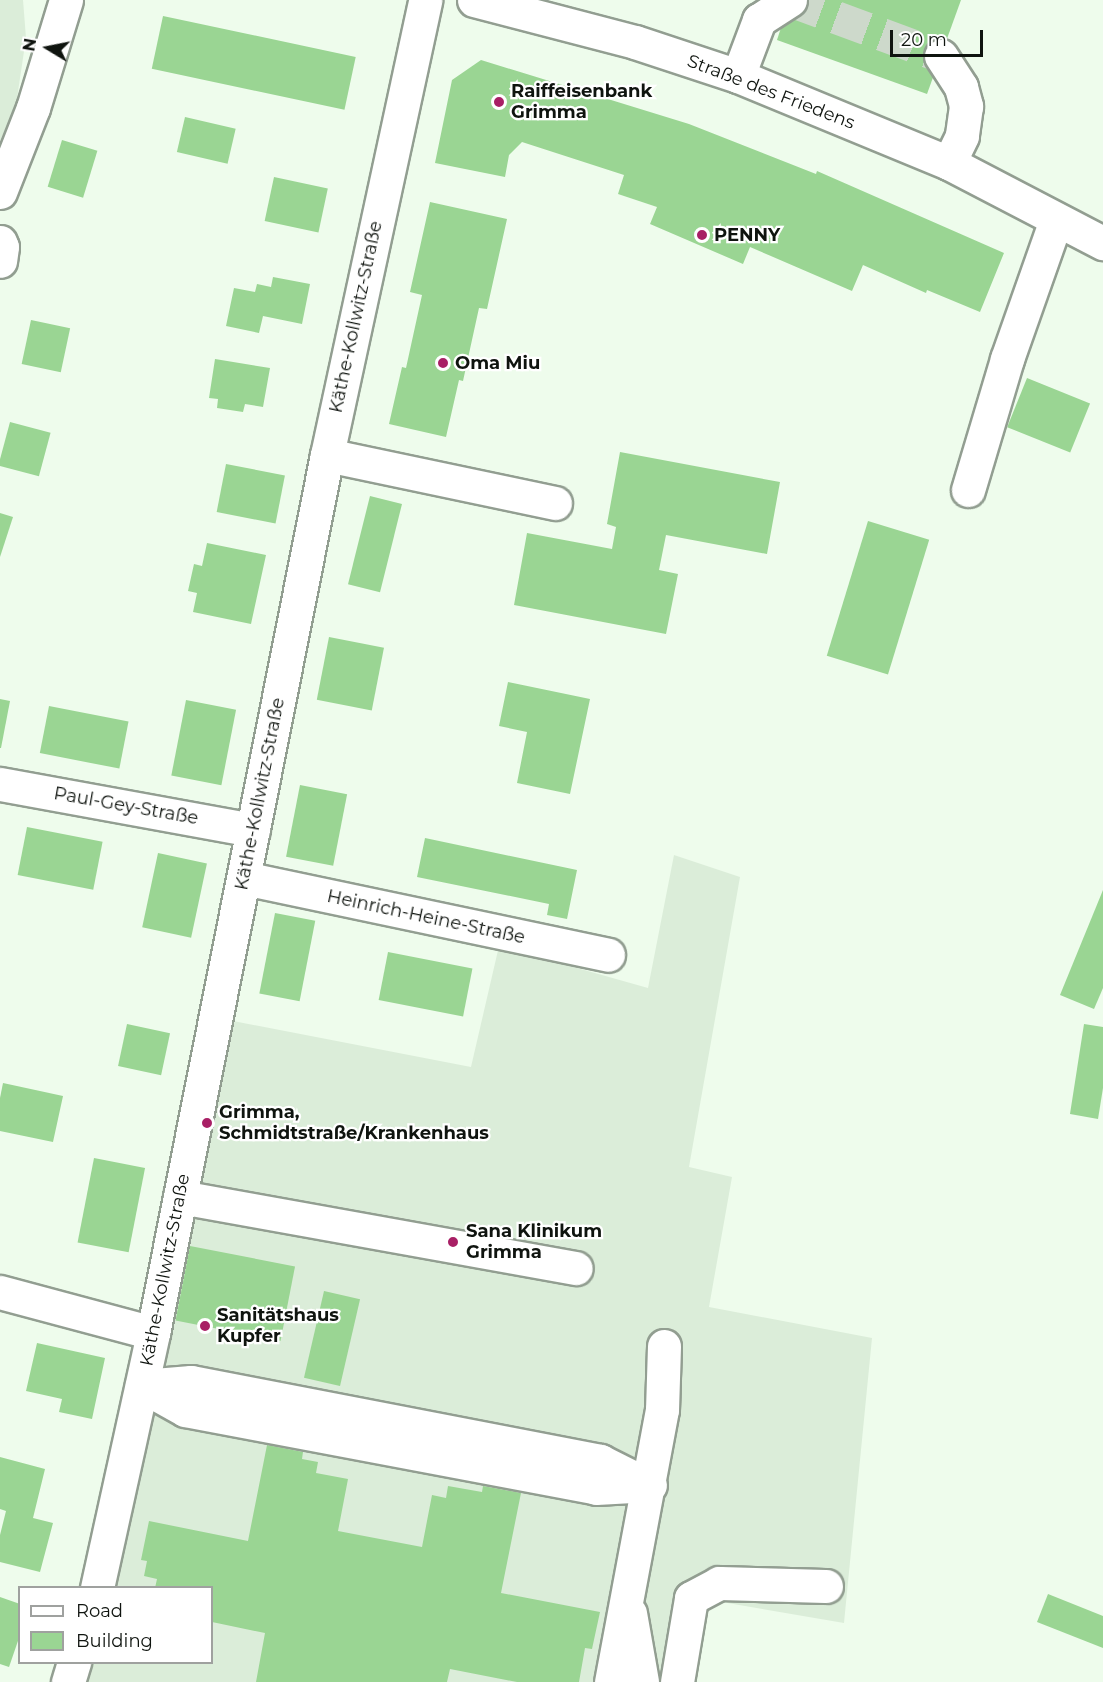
<!DOCTYPE html>
<html>
<head>
<meta charset="utf-8">
<style>
	body { margin:0 }
	#map { position:relative; width:1103px; height:1682px; overflow:hidden; background:#eefcec; font-family:Montserrat,sans-serif }
	div>[style] { position:absolute }
	[style*='--x'] { left:calc(var(--x)*1px); top:calc(var(--y)*1px); width:calc(var(--w)*1px); rotate:calc(var(--a)*1deg) }
	.built>* { inset:0; background:#dbedd9 }
	.building>* { inset:0; background:#9ad593; transform-origin:0 0 }
	.minor-tunnel>* { height:33px; margin-top:-16.5px; transform-origin:0; background:repeating-linear-gradient(90deg,#cdd9cb 0 33px,transparent 0 49px) }
	.roads { filter:drop-shadow(2px 0 #929e91) drop-shadow(-2px 0 #929e91) drop-shadow(0 2px #929e91) drop-shadow(0 -2px #929e91) }
	.minor>* { height:33px; margin:-16.5px; padding:0 16.5px; transform-origin:16.5px; border-radius:16.5px; background:#fff }
	.dots>* { width:16px; height:16px; translate:-50% -50%; box-sizing:border-box; border:3px solid #fff; border-radius:50% }
	span { translate:-50% -50%; white-space:nowrap; text-align:center; line-height:1.15; -webkit-text-stroke:4.5px #fff; paint-order:stroke }
	.poi-label { font-size:18px; color:#0f140f; font-weight:700 }
	.left { translate:0 -50%; text-align:left }
	.street-label { font-size:18px; color:#0f140f }
	.legend { position:absolute; left:18px; top:1586px; width:195px; height:78px; box-sizing:border-box; background:#fff; border:2px solid #9fa19f; margin:0; padding:8px 10px; list-style:none; font-size:18px; color:#0f140f }
	.legend li { display:flex; align-items:center; gap:12px; height:30px }
	.legend b { width:30px; border:2px solid #9fa19f }
	.north { position:absolute; left:18px; top:18px; width:60px; height:60px; -webkit-text-stroke:4px #fff; paint-order:stroke; rotate:280deg; font-size:16px; font-weight:700; line-height:24px; text-align:center; color:#0f140f }
	.north::after { content:''; display:block; margin:auto; width:21px; height:27px; background:#0f140f; clip-path:polygon(50% 0,100% 100%,50% 72%,0 100%) }
	.scale { position:absolute; left:890px; top:30px; width:93px; height:27px; box-sizing:border-box; border:3px solid #0f140f; border-top:0; padding-left:8px; font-size:18px; line-height:21px; white-space:nowrap; color:#0f140f; -webkit-text-stroke:4px #fff; paint-order:stroke }
</style>
</head>
<body>
<div id="map">
	<div class="built">
		<i style="clip-path:polygon(0 0,23px 0,26px 38px,16px 105px,0 141px)"></i>
		<i style="clip-path:polygon(674px 855px,740px 877px,689px 1167px,732px 1177px,709px 1307px,872px 1338px,844px 1623px,710px 1600px,663px 1682px,86px 1682px,92px 1663px,212px 1662px,212px 1588px,113px 1587px,228px 1020px,471px 1067px,499px 946px,648px 988px)"></i>
	</div>
	<div class="building">
		<i style="clip-path:polygon(790px 0,961px 0,927px 94px,777px 40px)"></i>
		<i style="left:163px;top:16px;width:197px;height:54px;rotate:12deg"></i>
		<i style="clip-path:polygon(481px 60px,689px 124px,816px 174px,817px 171px,1004px 253px,980px 312px,927px 290px,926px 293px,863px 265px,852px 291px,750px 247px,743px 264px,650px 224px,657px 207px,618px 194px,624px 175px,522px 142px,509px 155px,505px 177px,435px 163px,452px 80px)"></i>
		<i style="left:185px;top:117px;width:52px;height:36px;rotate:13deg"></i>
		<i style="left:62px;top:140px;width:37px;height:49px;rotate:17deg"></i>
		<i style="left:274px;top:177px;width:55px;height:45px;rotate:12deg"></i>
		<i style="clip-path:polygon(430px 202px,507px 219px,487px 309px,479px 308px,463px 381px,459px 380px,446px 437px,389px 424px,402px 367px,406px 368px,422px 295px,410px 292px)"></i>
		<i style="clip-path:polygon(273px 277px,310px 284px,302px 324px,263px 316px,259px 333px,226px 326px,234px 288px,255px 292px,257px 284px,271px 287px)"></i>
		<i style="left:31px;top:320px;width:40px;height:45px;rotate:12deg"></i>
		<i style="clip-path:polygon(215px 359px,270px 368px,263px 407px,245px 404px,243px 412px,217px 408px,218px 399px,209px 398px)"></i>
		<i style="left:1027px;top:378px;width:68px;height:53px;rotate:22deg"></i>
		<i style="left:10px;top:422px;width:42px;height:45px;rotate:15deg"></i>
		<i style="clip-path:polygon(620px 452px,780px 482px,767px 554px,666px 535px,659px 570px,678px 574px,666px 634px,514px 605px,527px 533px,612px 549px,616px 527px,607px 524px)"></i>
		<i style="left:226px;top:464px;width:60px;height:49px;rotate:11deg"></i>
		<i style="left:370px;top:496px;width:33px;height:91px;rotate:14deg"></i>
		<i style="clip-path:polygon(0 513px,13px 517px,0 557px)"></i>
		<i style="left:868px;top:521px;width:64px;height:141px;rotate:17deg"></i>
		<i style="clip-path:polygon(207px 543px,266px 555px,251px 624px,193px 612px,197px 593px,188px 591px,194px 564px,202px 566px)"></i>
		<i style="left:329px;top:637px;width:56px;height:64px;rotate:11deg"></i>
		<i style="clip-path:polygon(508px 682px,590px 699px,570px 794px,517px 783px,527px 732px,499px 726px)"></i>
		<i style="clip-path:polygon(0 699px,10px 701px,1px 748px,0 748px)"></i>
		<i style="left:186px;top:700px;width:51px;height:77px;rotate:11deg"></i>
		<i style="left:49px;top:706px;width:81px;height:48px;rotate:11deg"></i>
		<i style="left:300px;top:785px;width:48px;height:73px;rotate:11deg"></i>
		<i style="left:27px;top:827px;width:77px;height:49px;rotate:11deg"></i>
		<i style="clip-path:polygon(425px 838px,577px 870px,567px 919px,547px 915px,549px 904px,417px 877px)"></i>
		<i style="left:158px;top:853px;width:50px;height:76px;rotate:12deg"></i>
		<i style="clip-path:polygon(1103px 890px,1103px 988px,1094px 1009px,1060px 995px)"></i>
		<i style="left:275px;top:913px;width:41px;height:82px;rotate:11deg"></i>
		<i style="left:388px;top:952px;width:86px;height:49px;rotate:11deg"></i>
		<i style="left:127px;top:1024px;width:44px;height:43px;rotate:12deg"></i>
		<i style="clip-path:polygon(1084px 1024px,1103px 1027px,1103px 1088px,1098px 1119px,1070px 1114px)"></i>
		<i style="clip-path:polygon(3px 1083px,63px 1096px,53px 1142px,0 1131px,0 1098px)"></i>
		<i style="left:94px;top:1158px;width:52px;height:86px;rotate:11deg"></i>
		<i style="left:190px;top:1246px;width:107px;height:76px;rotate:11deg"></i>
		<i style="left:324px;top:1291px;width:37px;height:89px;rotate:13deg"></i>
		<i style="clip-path:polygon(37px 1343px,105px 1358px,92px 1419px,59px 1412px,62px 1399px,26px 1391px)"></i>
		<i style="clip-path:polygon(267px 1445px,303px 1452px,302px 1459px,318px 1462px,316px 1473px,348px 1479px,338px 1531px,422px 1547px,432px 1495px,446px 1498px,448px 1486px,482px 1492px,483px 1486px,521px 1493px,501px 1593px,600px 1612px,592px 1649px,585px 1648px,579px 1682px,517px 1682px,450px 1669px,447px 1682px,256px 1682px,265px 1633px,212px 1622px,212px 1588px,155px 1588px,157px 1579px,144px 1576px,147px 1561px,141px 1560px,149px 1521px,248px 1541px)"></i>
		<i style="clip-path:polygon(0 1457px,45px 1469px,33px 1518px,53px 1523px,40px 1572px,0 1562px,0 1535px,6px 1511px,0 1509px)"></i>
		<i style="clip-path:polygon(1048px 1594px,1103px 1616px,1103px 1648px,1037px 1622px)"></i>
		<i style="clip-path:polygon(0 1597px,20px 1604px,20px 1635px,9px 1667px,0 1664px)"></i>
	</div>
	<div class="minor-tunnel">
		<i style="--x:790;--y:0;--w:161;--a:20.3"></i>
	</div>
	<div class="roads">
		<div class="minor">
			<i style="--x:474;--y:0;--w:166;--a:14.6"></i>
			<i style="--x:635;--y:42;--w:108;--a:18.3"></i>
			<i style="--x:738;--y:76;--w:228;--a:22.4"></i>
			<i style="--x:949;--y:163;--w:174;--a:27.5"></i>
			<i style="--x:941;--y:56;--w:37;--a:57"></i>
			<i style="--x:961;--y:87;--w:20;--a:75"></i>
			<i style="--x:966;--y:106;--w:30;--a:98"></i>
			<i style="--x:962;--y:136;--w:30;--a:116"></i>
			<i style="--x:738;--y:76;--w:60;--a:-69.4"></i>
			<i style="--x:759;--y:20;--w:37;--a:-33"></i>
			<i style="--x:0;--y:192;--w:90;--a:-68.6"></i>
			<i style="--x:33;--y:108;--w:113;--a:-73"></i>
			<i style="--x:0;--y:242;--w:5;--a:68"></i>
			<i style="--x:2;--y:247;--w:14;--a:98"></i>
			<i style="--x:327;--y:455;--w:233;--a:11.9"></i>
			<i style="--x:968;--y:490;--w:137;--a:-73.4"></i>
			<i style="--x:1007;--y:359;--w:147;--a:-70.6"></i>
			<i style="--x:0;--y:784;--w:257;--a:10.3"></i>
			<i style="--x:244;--y:878;--w:372;--a:11.9"></i>
			<i style="--x:180;--y:1197;--w:402;--a:10.2"></i>
			<i style="--x:0;--y:1292;--w:158;--a:15"></i>
			<i style="--x:142;--y:1386;--w:49;--a:29.2"></i>
			<i style="--x:185;--y:1410;--w:418;--a:10.7"></i>
			<i style="--x:596;--y:1488;--w:54;--a:-3.2"></i>
			<i style="--x:142;--y:1386;--w:49;--a:-4.7"></i>
			<i style="--x:191;--y:1382;--w:417;--a:10.9"></i>
			<i style="--x:600;--y:1461;--w:51;--a:26.6"></i>
			<i style="--x:97;--y:1588;--w:261;--a:-77.6"></i>
			<i style="--x:153;--y:1333;--w:895;--a:-78.79"></i>
			<i style="--x:327;--y:455;--w:465;--a:-77.8"></i>
			<i style="--x:630;--y:1613;--w:70;--a:80.1"></i>
			<i style="--x:68;--y:1682;--w:21;--a:-73"></i>
			<i style="--x:611;--y:1682;--w:277;--a:-79.4"></i>
			<i style="--x:662;--y:1410;--w:64;--a:-88.2"></i>
			<i style="--x:677;--y:1682;--w:85;--a:-80.5"></i>
			<i style="--x:691;--y:1598;--w:32;--a:-28"></i>
			<i style="--x:719;--y:1583;--w:107;--a:1.6"></i>
		</div>
	</div>
	<div class="dots">
		<i style="left:499px;top:102px;background:#a81f65"></i>
		<i style="left:702px;top:235px;background:#a81f65"></i>
		<i style="left:443px;top:363px;background:#a81f65"></i>
		<i style="left:207px;top:1123px;background:#a81f65"></i>
		<i style="left:453px;top:1242px;background:#a81f65"></i>
		<i style="left:205px;top:1326px;background:#a81f65"></i>
	</div>
	<div class="poi-label">
		<span class="left" style="left:511px;top:102px">Raiffeisenbank<br>Grimma</span>
		<span class="left" style="left:714px;top:235px">PENNY</span>
		<span class="left" style="left:455px;top:363px">Oma Miu</span>
		<span class="left" style="left:219px;top:1123px">Grimma,<br>Schmidtstraße/Krankenhaus</span>
		<span class="left" style="left:466px;top:1242px">Sana Klinikum<br>Grimma</span>
		<span class="left" style="left:217px;top:1326px">Sanitätshaus<br>Kupfer</span>
	</div>
	<div class="street-label">
		<span style="left:771px;top:92px;rotate:21deg">Straße des Friedens</span>
		<span style="left:356px;top:317px;rotate:-78deg">Käthe-Kollwitz-Straße</span>
		<span style="left:260px;top:794px;rotate:-79deg">Käthe-Kollwitz-Straße</span>
		<span style="left:126px;top:806px;rotate:10deg">Paul-Gey-Straße</span>
		<span style="left:426px;top:917px;rotate:12deg">Heinrich-Heine-Straße</span>
		<span style="left:165px;top:1270px;rotate:-79deg">Käthe-Kollwitz-Straße</span>
	</div>
	<ul class="legend">
	<li><b style="height:8px;background:#fff"></b>Road</li>
	<li><b style="height:16px;background:#9ad593"></b>Building</li>
	</ul>
	<div class="north">N</div>
	<div class="scale">20 m</div>
</div>
</body>
</html>
